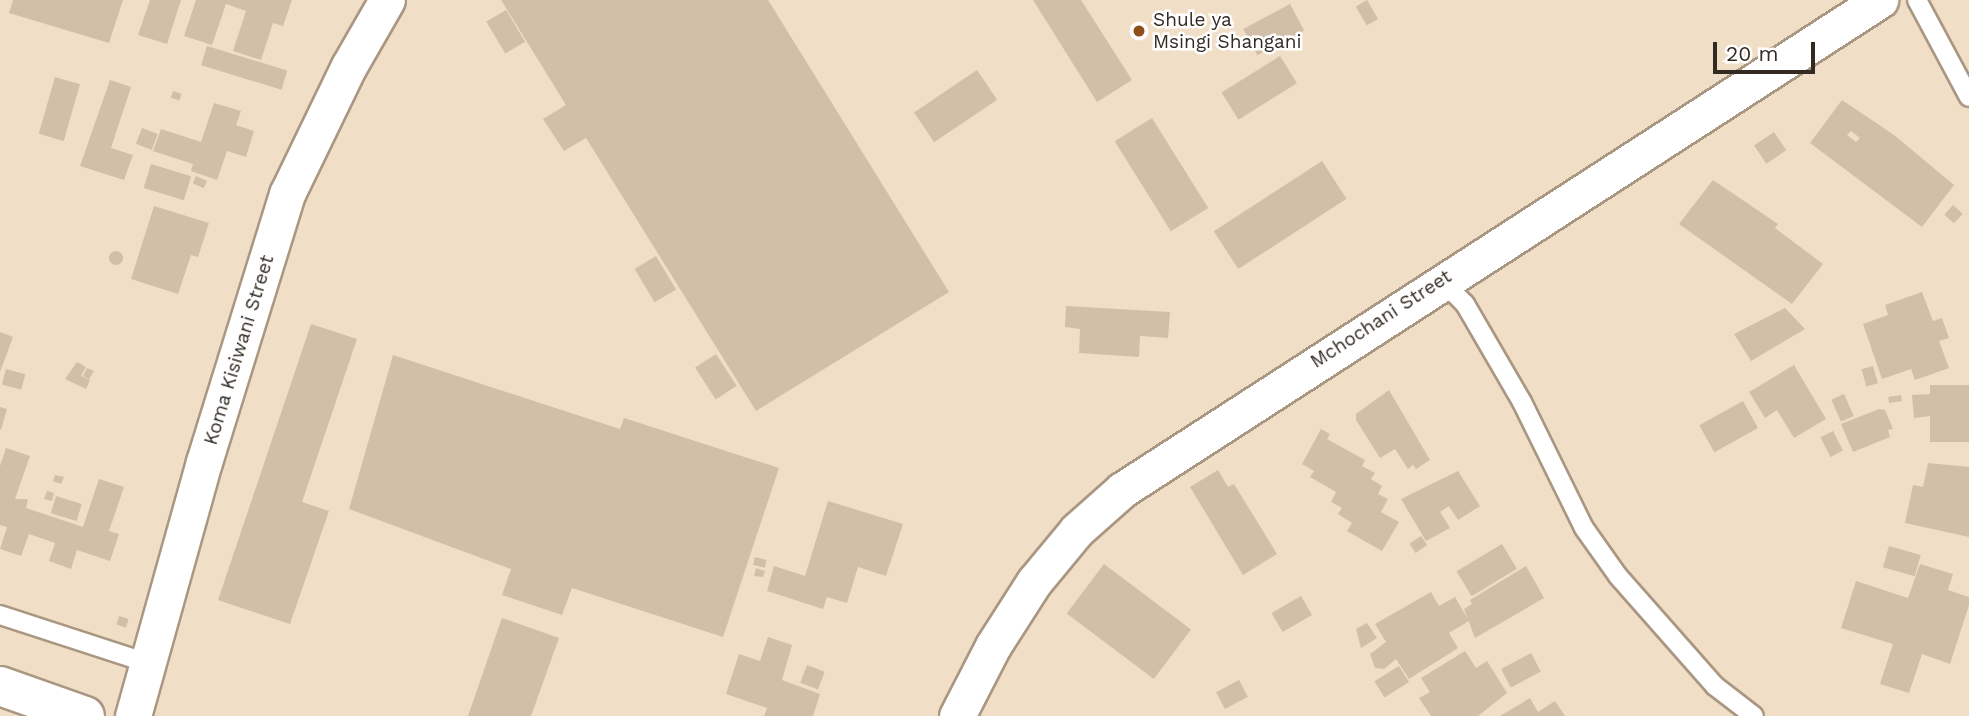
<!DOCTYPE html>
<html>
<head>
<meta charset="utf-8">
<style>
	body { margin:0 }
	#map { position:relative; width:1969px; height:716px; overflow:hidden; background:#f1dec6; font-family:"Work Sans",sans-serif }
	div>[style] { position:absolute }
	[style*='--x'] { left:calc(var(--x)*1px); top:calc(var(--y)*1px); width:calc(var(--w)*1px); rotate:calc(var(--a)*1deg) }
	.building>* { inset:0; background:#d2bfa8; transform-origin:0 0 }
	.round { border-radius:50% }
	.roads { filter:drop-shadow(2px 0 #aa9782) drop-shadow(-2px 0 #aa9782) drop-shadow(0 2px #aa9782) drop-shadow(0 -2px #aa9782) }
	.service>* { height:18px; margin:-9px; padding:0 9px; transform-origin:9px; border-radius:9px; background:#fff }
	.minor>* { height:35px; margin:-17.5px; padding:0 17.5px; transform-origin:17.5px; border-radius:17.5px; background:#fff }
	.tertiary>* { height:38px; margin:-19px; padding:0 19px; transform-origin:19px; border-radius:19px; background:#fff }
	.dots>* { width:19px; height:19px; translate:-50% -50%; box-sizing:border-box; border:4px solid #fff; border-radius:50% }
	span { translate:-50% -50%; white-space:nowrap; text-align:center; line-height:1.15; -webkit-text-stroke:5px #fff; paint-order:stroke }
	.poi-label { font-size:19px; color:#332b22 }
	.left { translate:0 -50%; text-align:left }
	.street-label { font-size:19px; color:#332b22 }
	.scale { position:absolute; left:1713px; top:42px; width:102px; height:32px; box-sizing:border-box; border:4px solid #332b22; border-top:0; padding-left:9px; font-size:21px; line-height:24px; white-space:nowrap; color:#332b22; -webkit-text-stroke:5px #fff; paint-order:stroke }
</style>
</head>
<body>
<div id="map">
	<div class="building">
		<i style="clip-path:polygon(13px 0,123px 0,109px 43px,9px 13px)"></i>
		<i style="clip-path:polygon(150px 0,181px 0,167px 44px,138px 35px)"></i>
		<i style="clip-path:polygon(196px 0,292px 0,283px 26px,273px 23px,261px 60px,233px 51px,246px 11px,226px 4px,212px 45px,184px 36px)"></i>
		<i style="clip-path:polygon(501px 0,768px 0,949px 292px,756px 411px,586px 138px,564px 151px,543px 119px,566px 105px)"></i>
		<i style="clip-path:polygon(1033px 0,1081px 0,1132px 80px,1097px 102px)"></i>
		<i style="left:1367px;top:0;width:22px;height:13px;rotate:60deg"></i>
		<i style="left:1290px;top:4px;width:30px;height:53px;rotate:62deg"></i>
		<i style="left:506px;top:10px;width:37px;height:23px;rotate:59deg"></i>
		<i style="left:207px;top:46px;width:84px;height:20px;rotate:17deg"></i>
		<i style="left:1280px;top:56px;width:32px;height:69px;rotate:58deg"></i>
		<i style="left:977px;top:70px;width:36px;height:76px;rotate:56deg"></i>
		<i style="left:55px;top:77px;width:26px;height:59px;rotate:16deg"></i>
		<i style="clip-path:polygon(110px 80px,131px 87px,111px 148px,133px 155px,124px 180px,80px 166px)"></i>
		<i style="left:173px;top:91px;width:9px;height:7px;rotate:18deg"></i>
		<i style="clip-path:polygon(evenodd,1842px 100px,1894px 135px,1954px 185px,1922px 227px,1810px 143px,1842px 100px,1851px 131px,1860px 138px,1856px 142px,1847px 135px,1851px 131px)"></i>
		<i style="clip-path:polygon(214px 103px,241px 111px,236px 125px,254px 131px,246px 157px,227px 151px,217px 180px,191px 171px,193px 164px,153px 151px,161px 129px,201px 142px)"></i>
		<i style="left:1152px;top:118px;width:106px;height:44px;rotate:58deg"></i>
		<i style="left:142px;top:128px;width:17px;height:17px;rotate:21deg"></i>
		<i style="left:1774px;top:132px;width:22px;height:24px;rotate:56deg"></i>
		<i style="left:1322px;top:161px;width:45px;height:129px;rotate:57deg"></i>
		<i style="left:151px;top:164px;width:42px;height:25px;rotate:17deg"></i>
		<i style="left:196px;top:176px;width:12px;height:8px;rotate:24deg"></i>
		<i style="clip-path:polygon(1713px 180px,1778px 224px,1775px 228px,1823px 264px,1792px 304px,1679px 224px)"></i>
		<i style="left:1953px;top:205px;width:13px;height:13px;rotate:42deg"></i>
		<i style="clip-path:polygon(154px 206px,209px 223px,198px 257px,191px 255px,178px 294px,131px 279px)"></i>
		<i class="round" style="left:109px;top:251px;width:14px;height:14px"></i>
		<i style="left:656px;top:256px;width:39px;height:25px;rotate:59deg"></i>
		<i style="clip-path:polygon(1922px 292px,1933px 321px,1942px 318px,1949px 338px,1939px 341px,1949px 368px,1915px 380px,1911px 369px,1882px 379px,1863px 324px,1888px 315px,1885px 305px)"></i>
		<i style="clip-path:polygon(1066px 306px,1170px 312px,1168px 338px,1140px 336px,1139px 357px,1079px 353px,1080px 329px,1065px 327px)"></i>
		<i style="clip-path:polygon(1785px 308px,1805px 329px,1751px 361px,1734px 334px)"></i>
		<i style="clip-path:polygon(311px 324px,357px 339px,302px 502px,329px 511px,290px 624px,218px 600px)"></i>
		<i style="clip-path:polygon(0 332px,13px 337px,0 372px)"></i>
		<i style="left:716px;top:354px;width:38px;height:25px;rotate:57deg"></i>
		<i style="clip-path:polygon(393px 355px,620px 429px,624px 418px,779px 468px,723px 637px,572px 588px,562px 615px,502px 595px,511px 569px,349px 509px)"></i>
		<i style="clip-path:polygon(77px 362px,86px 367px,81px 376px,90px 380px,86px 389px,65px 379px)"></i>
		<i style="clip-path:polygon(1794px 365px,1826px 419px,1794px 438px,1777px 410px,1765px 418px,1749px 392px)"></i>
		<i style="left:1873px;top:366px;width:18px;height:12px;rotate:74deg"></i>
		<i style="clip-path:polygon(87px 368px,94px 371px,89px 379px,83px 376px)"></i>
		<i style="left:6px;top:369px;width:20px;height:16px;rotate:15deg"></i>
		<i style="left:1969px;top:385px;width:57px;height:39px;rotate:90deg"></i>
		<i style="clip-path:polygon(1389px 390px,1430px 460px,1416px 469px,1413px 465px,1408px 469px,1395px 449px,1380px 458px,1356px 420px,1356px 414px)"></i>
		<i style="left:1844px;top:394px;width:24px;height:14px;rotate:66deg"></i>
		<i style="clip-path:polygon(1930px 394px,1930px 416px,1914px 418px,1912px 395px)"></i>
		<i style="left:1901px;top:395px;width:6px;height:13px;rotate:81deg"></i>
		<i style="left:1743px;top:401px;width:31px;height:50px;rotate:61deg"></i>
		<i style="clip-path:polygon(0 407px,7px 409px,1px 430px,0 429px)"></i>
		<i style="clip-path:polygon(1879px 409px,1885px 410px,1893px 429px,1888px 430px,1890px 437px,1853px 452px,1841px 424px)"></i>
		<i style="clip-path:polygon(1321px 429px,1330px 434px,1327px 439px,1365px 460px,1362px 466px,1375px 473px,1371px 479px,1382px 486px,1378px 494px,1388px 499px,1381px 512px,1399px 522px,1382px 551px,1347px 531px,1352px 523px,1338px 514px,1342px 508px,1331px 502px,1336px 492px,1310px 477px,1314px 471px,1302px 464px)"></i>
		<i style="left:1833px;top:431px;width:22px;height:14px;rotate:63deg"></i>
		<i style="clip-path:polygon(6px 448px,30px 456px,15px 499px,28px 499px,26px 508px,83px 527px,99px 479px,124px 487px,109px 531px,119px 534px,110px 561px,77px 550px,71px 569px,49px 561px,55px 543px,29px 534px,21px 556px,0 549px,7px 527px,0 525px,0 466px)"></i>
		<i style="clip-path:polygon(1928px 463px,1969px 467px,1969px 537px,1905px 523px,1913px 485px,1923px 487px)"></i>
		<i style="clip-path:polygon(1218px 470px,1228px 487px,1234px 484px,1277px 554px,1243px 575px,1190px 487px)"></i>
		<i style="clip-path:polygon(1458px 471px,1480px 506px,1458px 520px,1449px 506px,1440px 512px,1450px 528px,1426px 541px,1401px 499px)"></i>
		<i style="clip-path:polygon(55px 475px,64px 477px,61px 484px,53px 481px)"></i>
		<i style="clip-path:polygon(47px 491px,54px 493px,52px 501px,44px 499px)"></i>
		<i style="left:56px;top:496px;width:27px;height:18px;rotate:17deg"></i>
		<i style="clip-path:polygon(828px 501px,903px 524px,886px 576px,858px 567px,847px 603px,827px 597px,823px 609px,767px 591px,774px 566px,805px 576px)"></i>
		<i style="left:1421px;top:536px;width:11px;height:14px;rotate:56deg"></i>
		<i style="left:1502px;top:544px;width:29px;height:53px;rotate:59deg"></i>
		<i style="left:1889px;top:546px;width:33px;height:22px;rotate:16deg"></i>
		<i style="left:755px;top:557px;width:12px;height:8px;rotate:14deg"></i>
		<i style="left:1104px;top:564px;width:109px;height:62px;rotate:37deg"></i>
		<i style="clip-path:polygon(1920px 564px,1953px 574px,1948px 590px,1969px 597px,1969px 605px,1950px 664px,1922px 654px,1909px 693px,1880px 684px,1893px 644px,1841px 628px,1856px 581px,1908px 598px)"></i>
		<i style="clip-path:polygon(1526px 566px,1544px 598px,1475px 638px,1464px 609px,1472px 604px,1470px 600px)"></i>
		<i style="clip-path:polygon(756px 568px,765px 571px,763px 577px,754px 576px)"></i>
		<i style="clip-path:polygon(1431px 592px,1439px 606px,1455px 597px,1469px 621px,1449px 633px,1458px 648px,1409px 679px,1396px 659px,1384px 669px,1375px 668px,1370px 654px,1386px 642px,1375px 624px)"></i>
		<i style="left:1301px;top:596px;width:22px;height:34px;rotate:60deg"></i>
		<i style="left:119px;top:616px;width:10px;height:9px;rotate:17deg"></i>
		<i style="clip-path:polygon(502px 618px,559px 638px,531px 716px,468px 716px)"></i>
		<i style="clip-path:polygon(1367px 623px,1377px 638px,1361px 648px,1356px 629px)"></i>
		<i style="clip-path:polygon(768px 637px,792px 645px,782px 680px,820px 694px,813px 716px,764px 716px,767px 708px,726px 694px,739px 654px,760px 661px)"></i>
		<i style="clip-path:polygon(1465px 651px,1476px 668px,1487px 661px,1507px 693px,1478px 716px,1431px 716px,1419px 698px,1430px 692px,1421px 678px)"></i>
		<i style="left:1531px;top:653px;width:21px;height:34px;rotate:62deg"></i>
		<i style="left:807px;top:665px;width:19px;height:19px;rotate:21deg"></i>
		<i style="left:1399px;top:666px;width:19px;height:29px;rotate:58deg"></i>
		<i style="left:1239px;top:680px;width:19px;height:26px;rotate:62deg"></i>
		<i style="clip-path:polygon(1530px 698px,1538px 712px,1555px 701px,1565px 716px,1500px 716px)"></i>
	</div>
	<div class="roads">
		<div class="service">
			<i style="--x:1917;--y:0;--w:110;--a:61.8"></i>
			<i style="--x:1441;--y:280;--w:34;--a:45"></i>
			<i style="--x:1465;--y:304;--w:113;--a:59.8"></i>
			<i style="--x:1522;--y:402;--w:140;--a:63.8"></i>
			<i style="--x:1584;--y:528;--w:59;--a:54.7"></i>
			<i style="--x:1618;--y:576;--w:147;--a:48.6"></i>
			<i style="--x:1715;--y:686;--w:49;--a:37.6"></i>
			<i style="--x:0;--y:615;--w:156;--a:18"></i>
		</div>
		<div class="minor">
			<i style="--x:133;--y:716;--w:264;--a:-74.4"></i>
			<i style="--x:204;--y:462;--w:281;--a:-72.8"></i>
			<i style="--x:287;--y:194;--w:142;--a:-64.2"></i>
			<i style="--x:349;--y:66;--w:76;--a:-60.1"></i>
			<i style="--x:957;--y:716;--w:79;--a:-62.8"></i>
			<i style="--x:993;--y:646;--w:76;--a:-57.4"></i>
			<i style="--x:1034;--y:582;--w:67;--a:-50.4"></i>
			<i style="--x:1077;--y:530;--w:60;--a:-41.6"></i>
			<i style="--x:1122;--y:490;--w:903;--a:-32.88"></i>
		</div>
		<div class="tertiary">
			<i style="--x:0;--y:686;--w:90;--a:19.4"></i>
		</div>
	</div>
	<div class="dots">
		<i style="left:1139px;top:31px;background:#8f4d1a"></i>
	</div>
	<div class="poi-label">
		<span class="left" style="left:1153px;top:31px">Shule ya<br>Msingi Shangani</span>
	</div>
	<div class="street-label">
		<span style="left:1381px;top:319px;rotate:-33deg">Mchochani Street</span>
		<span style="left:239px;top:350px;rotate:-73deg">Koma Kisiwani Street</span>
	</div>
	<div class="scale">20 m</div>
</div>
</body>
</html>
